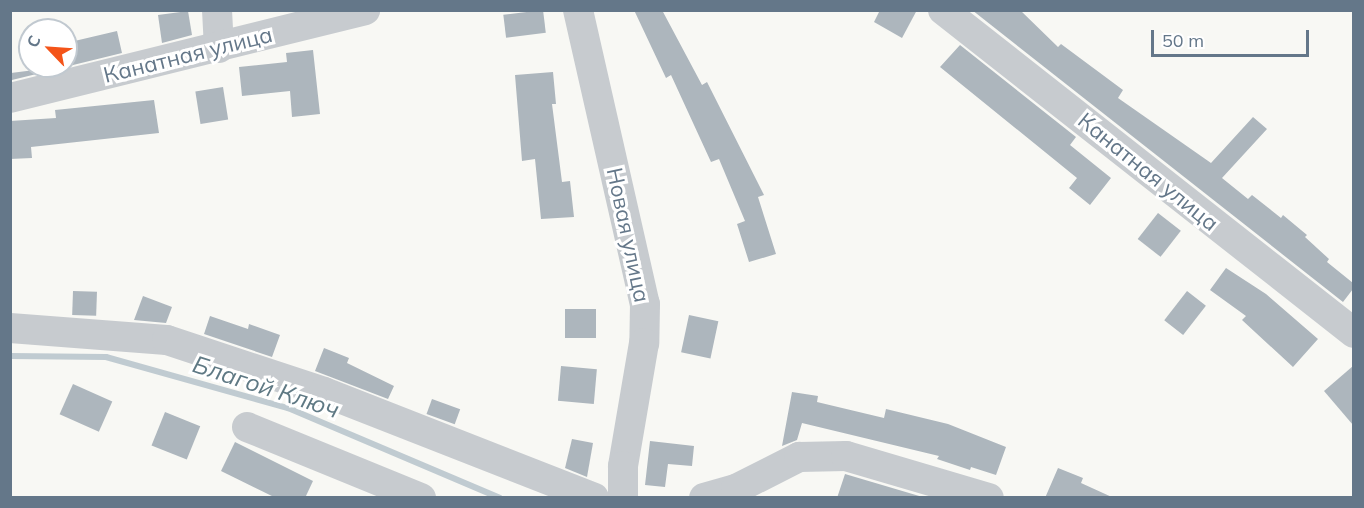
<!DOCTYPE html>
<html>
<head>
<meta charset="utf-8">
<style>
	body { margin:0 }
	#map { position:relative; width:1364px; height:508px; overflow:hidden; background:#f8f8f4; font-family:Mulish,sans-serif }
	div>[style] { position:absolute }
	[style*='--x'] { left:calc(var(--x)*1px); top:calc(var(--y)*1px); width:calc(var(--w)*1px); rotate:calc(var(--a)*1deg) }
	.stream>* { height:6px; margin:-3px; padding:0 3px; transform-origin:3px; border-radius:3px; background:#c0cbd1 }
	.building>* { inset:0; background:#adb6bd; transform-origin:0 0 }
	.minor>* { height:30px; margin:-15px; padding:0 15px; transform-origin:15px; border-radius:15px; background:#c7cbcf }
	span { translate:-50% -50%; white-space:nowrap; text-align:center; line-height:1.15; -webkit-text-stroke:6px #fff; paint-order:stroke }
	.street-label { font-size:22px; color:#647789 }
	.water-label { font-size:24px; color:#5f7984; font-style:italic }
	.frame { position:absolute; inset:0; border:12px solid #647789; pointer-events:none }
	.north { position:absolute; left:18px; top:18px; width:60px; height:60px; box-sizing:border-box; background:#fff; border:2px solid #c1c9d0; border-radius:50%; rotate:295deg; font-size:16px; font-weight:700; line-height:24px; text-align:center; color:#647789 }
	.north::after { content:''; display:block; margin:auto; width:21px; height:27px; background:#f45419; clip-path:polygon(50% 0,100% 100%,50% 72%,0 100%) }
	.scale { position:absolute; left:1151px; top:30px; width:158px; height:27px; box-sizing:border-box; border:3px solid #647789; border-top:0; padding-left:8px; font-size:18px; line-height:21px; white-space:nowrap; color:#647789; -webkit-text-stroke:4px #fff; paint-order:stroke }
</style>
</head>
<body>
<div id="map">
	<div class="stream">
		<i style="--x:10;--y:356;--w:96;--a:0.6"></i>
		<i style="--x:106;--y:357;--w:189;--a:15.7"></i>
		<i style="--x:288;--y:408;--w:230;--a:23"></i>
	</div>
	<div class="building">
		<i style="left:543px;top:10px;width:23px;height:40px;rotate:83deg"></i>
		<i style="clip-path:polygon(634px 10px,662px 10px,702px 85px,707px 82px,764px 195px,758px 197px,776px 254px,749px 262px,737px 224px,745px 221px,719px 159px,711px 162px,671px 75px,666px 78px)"></i>
		<i style="clip-path:polygon(880px 10px,917px 10px,902px 38px,874px 22px)"></i>
		<i style="clip-path:polygon(972px 10px,1020px 10px,1058px 47px,1061px 44px,1123px 90px,1118px 98px,1211px 163px,1253px 117px,1267px 129px,1222px 178px,1248px 199px,1252px 195px,1281px 218px,1283px 215px,1307px 235px,1305px 237px,1329px 259px,1327px 262px,1353px 283px,1353px 289px,1343px 302px)"></i>
		<i style="clip-path:polygon(188px 11px,192px 35px,162px 43px,158px 15px)"></i>
		<i style="clip-path:polygon(117px 31px,122px 53px,12px 80px,11px 73px,66px 66px,66px 43px)"></i>
		<i style="clip-path:polygon(960px 45px,1076px 137px,1070px 145px,1111px 178px,1090px 205px,1069px 188px,1077px 178px,940px 67px)"></i>
		<i style="clip-path:polygon(313px 50px,320px 114px,292px 117px,290px 91px,242px 96px,239px 67px,287px 62px,286px 53px)"></i>
		<i style="clip-path:polygon(553px 72px,556px 104px,552px 104px,562px 182px,570px 181px,574px 217px,541px 219px,535px 159px,522px 161px,515px 75px)"></i>
		<i style="left:223px;top:87px;width:33px;height:28px;rotate:81deg"></i>
		<i style="clip-path:polygon(154px 100px,159px 133px,31px 147px,32px 158px,10px 159px,10px 121px,56px 118px,55px 110px)"></i>
		<i style="left:1158px;top:213px;width:29px;height:33px;rotate:38deg"></i>
		<i style="clip-path:polygon(1226px 268px,1266px 294px,1318px 339px,1293px 367px,1242px 320px,1246px 316px,1210px 290px)"></i>
		<i style="left:73px;top:291px;width:24px;height:24px;rotate:2deg"></i>
		<i style="left:1187px;top:291px;width:24px;height:37px;rotate:38deg"></i>
		<i style="clip-path:polygon(143px 296px,172px 307px,166px 323px,134px 320px)"></i>
		<i style="left:596px;top:309px;width:29px;height:31px;rotate:90deg"></i>
		<i style="left:689px;top:315px;width:30px;height:38px;rotate:12deg"></i>
		<i style="clip-path:polygon(210px 316px,248px 329px,249px 324px,280px 335px,272px 357px,204px 334px)"></i>
		<i style="clip-path:polygon(324px 348px,349px 358px,347px 363px,394px 386px,388px 399px,315px 371px)"></i>
		<i style="left:561px;top:366px;width:36px;height:35px;rotate:5deg"></i>
		<i style="clip-path:polygon(1353px 366px,1353px 425px,1324px 391px)"></i>
		<i style="left:73px;top:384px;width:43px;height:33px;rotate:24deg"></i>
		<i style="clip-path:polygon(792px 392px,818px 396px,817px 402px,884px 418px,886px 409px,948px 424px,1006px 447px,996px 475px,971px 467px,970px 470px,937px 459px,939px 456px,802px 423px,797px 440px,782px 446px)"></i>
		<i style="left:432px;top:399px;width:30px;height:16px;rotate:20deg"></i>
		<i style="left:165px;top:412px;width:38px;height:36px;rotate:22deg"></i>
		<i style="clip-path:polygon(572px 439px,593px 443px,587px 477px,565px 468px)"></i>
		<i style="clip-path:polygon(650px 441px,694px 446px,692px 466px,668px 464px,665px 487px,645px 485px)"></i>
		<i style="clip-path:polygon(235px 442px,313px 481px,305px 498px,276px 498px,221px 471px)"></i>
		<i style="clip-path:polygon(1058px 468px,1083px 478px,1081px 483px,1114px 498px,1045px 498px)"></i>
		<i style="clip-path:polygon(845px 474px,926px 498px,837px 498px)"></i>
	</div>
	<div class="minor">
		<i style="--x:217;--y:10;--w:38;--a:87"></i>
		<i style="--x:578;--y:10;--w:302;--a:77.2"></i>
		<i style="--x:645;--y:304;--w:39;--a:91"></i>
		<i style="--x:644;--y:343;--w:125;--a:99.7"></i>
		<i style="--x:623;--y:466;--w:32;--a:90"></i>
		<i style="--x:943;--y:10;--w:523;--a:38.16"></i>
		<i style="--x:10;--y:98;--w:366;--a:-13.9"></i>
		<i style="--x:10;--y:328;--w:157;--a:4.4"></i>
		<i style="--x:167;--y:340;--w:165;--a:18.3"></i>
		<i style="--x:324;--y:392;--w:290;--a:21.4"></i>
		<i style="--x:247;--y:427;--w:188;--a:22.2"></i>
		<i style="--x:704;--y:498;--w:33;--a:-16"></i>
		<i style="--x:736;--y:489;--w:71;--a:-26.9"></i>
		<i style="--x:799;--y:457;--w:47;--a:-1.2"></i>
		<i style="--x:846;--y:456;--w:149;--a:16.4"></i>
	</div>
	<div class="street-label">
		<span style="left:188px;top:55px;rotate:-14deg">Канатная улица</span>
		<span style="left:1148px;top:172px;rotate:39deg">Канатная улица</span>
		<span style="left:628px;top:235px;rotate:78deg">Новая улица</span>
	</div>
	<div class="water-label">
		<span style="left:266px;top:387px;rotate:18deg">Благой Ключ</span>
	</div>
	<div class="frame"></div>
	<div class="north">С</div>
	<div class="scale">50 m</div>
</div>
</body>
</html>
